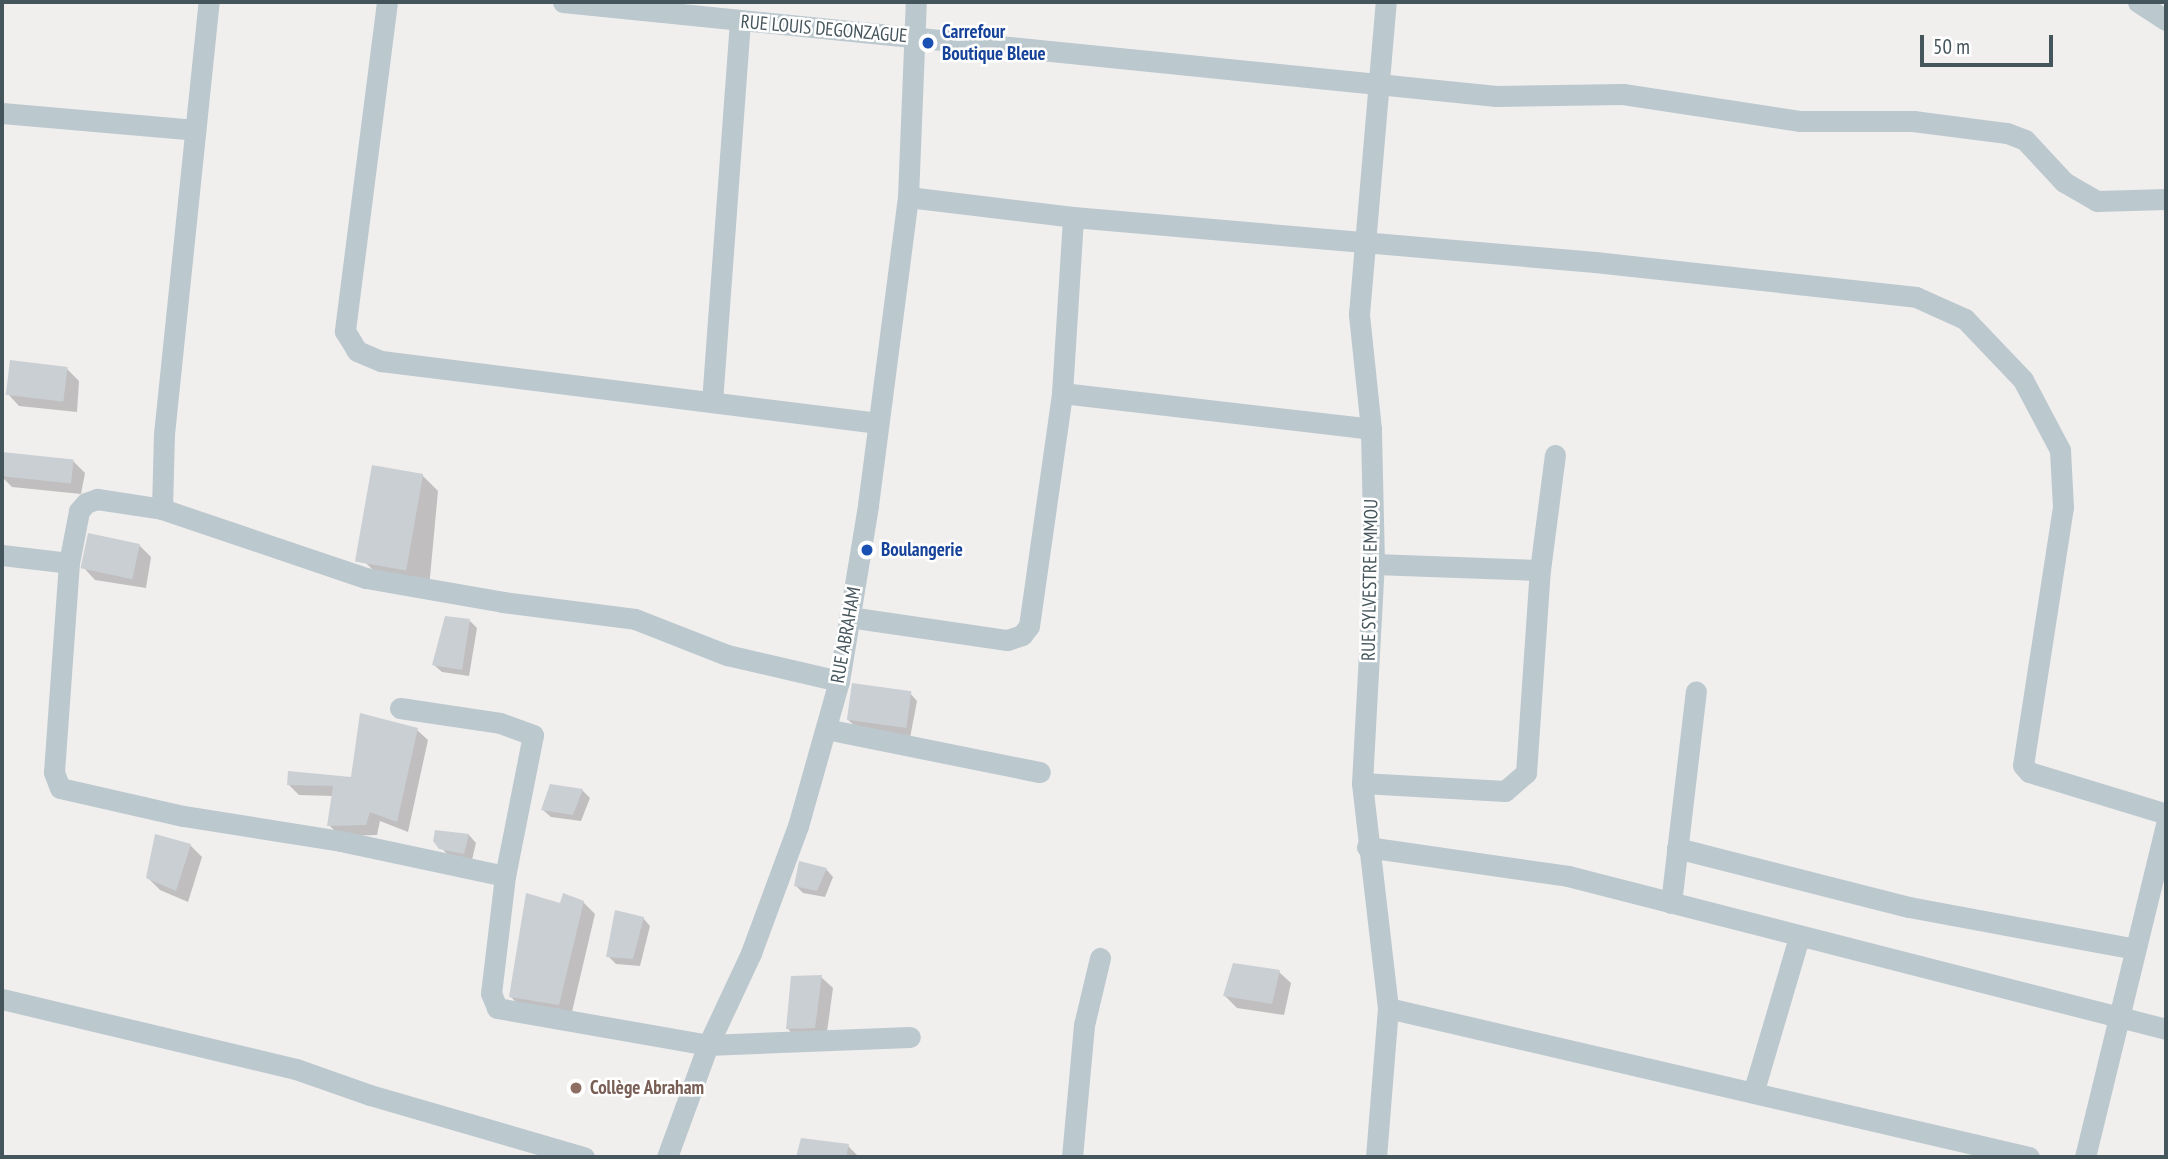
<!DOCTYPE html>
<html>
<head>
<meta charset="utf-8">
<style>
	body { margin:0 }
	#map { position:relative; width:2168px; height:1159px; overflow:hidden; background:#f1eeee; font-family:"PT Sans Narrow",sans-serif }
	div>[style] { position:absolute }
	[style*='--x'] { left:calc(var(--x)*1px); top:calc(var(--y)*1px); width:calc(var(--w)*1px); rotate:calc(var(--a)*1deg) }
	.shadow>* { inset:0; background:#0003 }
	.building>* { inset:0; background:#cacfd3; transform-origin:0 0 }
	.street>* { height:21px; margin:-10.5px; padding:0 10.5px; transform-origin:10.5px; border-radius:10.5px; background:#bbc8ce }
	.dots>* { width:19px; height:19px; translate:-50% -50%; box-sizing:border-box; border:4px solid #fff; border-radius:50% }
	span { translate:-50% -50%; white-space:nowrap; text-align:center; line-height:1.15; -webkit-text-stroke:5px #fff; paint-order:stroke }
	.street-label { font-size:19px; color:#45555c }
	.transit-label { font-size:19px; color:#164399; font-weight:700 }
	.left { translate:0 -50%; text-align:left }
	.education-label { font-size:19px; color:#785e54; font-weight:700 }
	.frame { position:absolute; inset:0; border:4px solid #45555c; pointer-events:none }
	.scale { position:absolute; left:1920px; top:35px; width:133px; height:32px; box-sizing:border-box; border:4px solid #45555c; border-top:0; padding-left:9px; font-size:21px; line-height:24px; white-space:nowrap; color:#45555c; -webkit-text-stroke:5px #fff; paint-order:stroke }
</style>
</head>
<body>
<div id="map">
	<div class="shadow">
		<i style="clip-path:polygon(67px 369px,79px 381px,77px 412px,19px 406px,8px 394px)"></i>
		<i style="clip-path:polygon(2px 454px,73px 461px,85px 473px,81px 494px,12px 487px,2px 477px)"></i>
		<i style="clip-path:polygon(422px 475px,438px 491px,429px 588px,381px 578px,365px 562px)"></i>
		<i style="clip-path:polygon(139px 545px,151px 557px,146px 588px,95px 580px,84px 568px)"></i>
		<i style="clip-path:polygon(470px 621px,477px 628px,469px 676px,442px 672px,434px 665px)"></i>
		<i style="clip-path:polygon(910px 693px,917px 701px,910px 738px,855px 726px,847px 719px)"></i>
		<i style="clip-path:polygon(417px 730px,428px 740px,408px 832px,380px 821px,377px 835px,340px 836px,329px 825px,333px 796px,299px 795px,289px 785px,352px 779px)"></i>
		<i style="clip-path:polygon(582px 790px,590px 798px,581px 821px,551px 817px,543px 810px)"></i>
		<i style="clip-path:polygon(469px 835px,476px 843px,472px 860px,449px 856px,435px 841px)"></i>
		<i style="clip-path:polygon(156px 837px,191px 846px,202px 857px,188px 902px,160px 890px,148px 878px)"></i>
		<i style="clip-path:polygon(826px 869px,833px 877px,825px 897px,803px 893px,796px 886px)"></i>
		<i style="clip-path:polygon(583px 902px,595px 914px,571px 1016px,522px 1008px,510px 996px,562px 905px)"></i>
		<i style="clip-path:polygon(643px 918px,650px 926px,640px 966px,616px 964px,608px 956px)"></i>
		<i style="clip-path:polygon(1279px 972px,1291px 983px,1284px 1015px,1237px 1008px,1225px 996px)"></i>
		<i style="clip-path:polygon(821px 977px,833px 988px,826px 1039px,799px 1040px,787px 1028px)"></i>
		<i style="clip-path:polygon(802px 1140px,848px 1146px,859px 1157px,797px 1157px)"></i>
	</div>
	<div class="building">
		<i style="left:10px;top:360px;width:58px;height:35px;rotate:7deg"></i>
		<i style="left:2px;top:452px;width:72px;height:24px;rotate:6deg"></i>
		<i style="left:372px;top:465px;width:52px;height:98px;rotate:10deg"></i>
		<i style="left:88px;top:533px;width:53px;height:36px;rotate:12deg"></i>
		<i style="clip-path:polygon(445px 616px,470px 619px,462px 670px,432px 665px)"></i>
		<i style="left:852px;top:683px;width:60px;height:37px;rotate:8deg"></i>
		<i style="clip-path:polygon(360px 713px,418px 728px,397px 822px,370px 812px,366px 825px,327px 826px,333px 786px,287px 785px,288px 771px,351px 777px)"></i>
		<i style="clip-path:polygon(550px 784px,583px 789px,573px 815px,541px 810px)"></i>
		<i style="clip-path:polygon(435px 830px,469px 834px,464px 854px,439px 849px,433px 841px)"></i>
		<i style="clip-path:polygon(155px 834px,191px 844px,176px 891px,146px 878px)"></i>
		<i style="clip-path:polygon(799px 861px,827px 868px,817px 891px,794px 886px)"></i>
		<i style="clip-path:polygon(526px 893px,560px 903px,563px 893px,584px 901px,559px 1005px,509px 997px)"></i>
		<i style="clip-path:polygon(615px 910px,644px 917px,633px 959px,606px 957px)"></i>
		<i style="clip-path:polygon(1233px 963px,1280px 970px,1272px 1004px,1223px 996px)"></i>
		<i style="clip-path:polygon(822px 975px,815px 1028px,786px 1029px,791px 976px)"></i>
		<i style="clip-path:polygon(801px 1138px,849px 1144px,846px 1157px,796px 1157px)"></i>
	</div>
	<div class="street">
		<i style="--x:387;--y:2;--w:332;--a:97.3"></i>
		<i style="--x:345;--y:331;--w:23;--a:59"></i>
		<i style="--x:357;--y:351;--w:26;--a:23"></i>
		<i style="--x:381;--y:361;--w:501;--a:7.11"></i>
		<i style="--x:563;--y:2;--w:938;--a:5.75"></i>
		<i style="--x:1496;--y:96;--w:127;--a:-0.9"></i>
		<i style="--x:1623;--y:94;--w:178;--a:8.7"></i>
		<i style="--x:1799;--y:121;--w:114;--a:0"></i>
		<i style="--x:1913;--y:121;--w:95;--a:7.3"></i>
		<i style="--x:2007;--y:133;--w:19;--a:21"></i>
		<i style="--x:2025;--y:140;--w:57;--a:47.1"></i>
		<i style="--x:2064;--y:182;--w:38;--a:30"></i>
		<i style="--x:2097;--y:201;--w:69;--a:-1.7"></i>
		<i style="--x:2138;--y:2;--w:33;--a:33"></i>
		<i style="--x:2;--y:113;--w:194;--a:5"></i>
		<i style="--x:908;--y:197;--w:166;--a:6.9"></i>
		<i style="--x:1073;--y:217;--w:524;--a:4.93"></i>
		<i style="--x:1595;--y:262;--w:323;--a:6.2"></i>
		<i style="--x:1916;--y:297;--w:54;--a:24.2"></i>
		<i style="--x:1965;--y:319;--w:84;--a:46.4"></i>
		<i style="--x:2023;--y:380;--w:79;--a:62.1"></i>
		<i style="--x:2060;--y:450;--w:57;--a:87"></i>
		<i style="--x:2063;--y:507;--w:261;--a:98.8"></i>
		<i style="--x:2023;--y:765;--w:9;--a:49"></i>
		<i style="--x:2029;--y:772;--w:143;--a:17"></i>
		<i style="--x:1062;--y:393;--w:311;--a:6.6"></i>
		<i style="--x:712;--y:402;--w:381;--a:-85.8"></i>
		<i style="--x:162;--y:509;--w:75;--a:-88.5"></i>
		<i style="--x:164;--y:434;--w:434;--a:-84.1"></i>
		<i style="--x:2;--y:555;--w:67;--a:6.8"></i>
		<i style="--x:1374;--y:564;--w:166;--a:2.1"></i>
		<i style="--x:849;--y:617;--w:160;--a:8.3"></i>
		<i style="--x:1007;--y:640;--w:16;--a:-18"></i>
		<i style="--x:1022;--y:635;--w:11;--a:-52"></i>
		<i style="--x:1029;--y:626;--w:235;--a:-81.9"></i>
		<i style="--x:1062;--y:393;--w:176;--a:-86.4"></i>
		<i style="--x:400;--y:708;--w:101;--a:8.5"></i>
		<i style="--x:500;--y:723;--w:35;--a:20"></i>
		<i style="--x:533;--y:735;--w:144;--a:101.2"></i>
		<i style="--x:505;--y:876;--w:118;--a:96.8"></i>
		<i style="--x:491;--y:993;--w:16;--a:68"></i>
		<i style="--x:497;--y:1008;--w:214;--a:9.9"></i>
		<i style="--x:708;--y:1045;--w:202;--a:-2.3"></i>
		<i style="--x:826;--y:729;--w:218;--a:11.4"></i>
		<i style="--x:1362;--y:783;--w:143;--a:3.2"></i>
		<i style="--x:1505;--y:791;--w:28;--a:-41"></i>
		<i style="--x:1526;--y:773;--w:203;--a:-86.1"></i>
		<i style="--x:1540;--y:570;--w:116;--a:-82.6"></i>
		<i style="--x:1367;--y:847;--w:203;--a:8.2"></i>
		<i style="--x:1568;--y:876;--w:617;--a:14.35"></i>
		<i style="--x:1677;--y:848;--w:239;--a:14.3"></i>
		<i style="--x:1909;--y:907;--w:230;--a:10.5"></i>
		<i style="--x:505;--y:876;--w:168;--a:-168"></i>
		<i style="--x:341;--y:841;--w:160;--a:-171"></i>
		<i style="--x:183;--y:816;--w:126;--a:-167.2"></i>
		<i style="--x:60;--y:788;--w:17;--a:-111"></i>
		<i style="--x:54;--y:772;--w:210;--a:-85.9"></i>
		<i style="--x:69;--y:563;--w:53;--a:-79.1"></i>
		<i style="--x:79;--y:511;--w:11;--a:-49"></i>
		<i style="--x:86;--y:503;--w:12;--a:-20"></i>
		<i style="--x:97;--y:499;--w:66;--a:8.7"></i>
		<i style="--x:162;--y:509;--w:215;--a:18.7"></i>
		<i style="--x:366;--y:578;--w:139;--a:9.9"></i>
		<i style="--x:503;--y:602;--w:133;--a:7.3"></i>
		<i style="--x:635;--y:619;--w:99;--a:21.4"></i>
		<i style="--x:727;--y:655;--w:115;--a:13.1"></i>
		<i style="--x:1671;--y:903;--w:213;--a:-83.3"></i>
		<i style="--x:2;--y:999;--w:302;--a:13.4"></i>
		<i style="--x:296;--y:1069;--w:78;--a:19.4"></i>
		<i style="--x:370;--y:1095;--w:223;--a:16.2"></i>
		<i style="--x:1388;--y:1008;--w:658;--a:13.09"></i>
		<i style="--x:1754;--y:1090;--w:159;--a:-73.6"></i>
		<i style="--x:667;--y:1157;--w:119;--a:-69.9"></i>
		<i style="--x:708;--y:1045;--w:102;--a:-64.9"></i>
		<i style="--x:751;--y:953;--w:135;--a:-69.7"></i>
		<i style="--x:798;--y:826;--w:151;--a:-74.2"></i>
		<i style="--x:839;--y:681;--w:178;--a:-80.6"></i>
		<i style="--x:868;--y:505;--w:311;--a:-82.6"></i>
		<i style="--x:908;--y:197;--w:195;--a:-87.7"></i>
		<i style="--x:1072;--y:1157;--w:133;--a:-84.8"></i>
		<i style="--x:1084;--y:1025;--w:69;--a:-76.6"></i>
		<i style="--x:1376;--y:1157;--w:149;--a:-85.4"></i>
		<i style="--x:1388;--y:1008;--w:226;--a:-96.6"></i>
		<i style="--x:1362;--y:783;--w:219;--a:-86.9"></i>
		<i style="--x:1374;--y:564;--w:135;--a:-91.3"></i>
		<i style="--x:1371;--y:429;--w:116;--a:-96"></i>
		<i style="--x:1359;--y:314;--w:313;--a:-85.1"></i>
		<i style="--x:2085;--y:1157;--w:343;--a:-76.3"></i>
	</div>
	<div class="dots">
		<i style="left:928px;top:43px;background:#1a4fb4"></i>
		<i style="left:867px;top:550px;background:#1a4fb4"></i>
		<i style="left:576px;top:1088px;background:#8d6e63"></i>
	</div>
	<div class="street-label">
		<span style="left:824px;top:29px;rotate:5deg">RUE LOUIS DEGONZAGUE</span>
		<span style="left:1370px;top:580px;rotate:-89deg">RUE SYLVESTRE EMMOU</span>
		<span style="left:846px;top:635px;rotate:-80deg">RUE ABRAHAM</span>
	</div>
	<div class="transit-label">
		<span class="left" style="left:942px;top:43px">Carrefour<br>Boutique Bleue</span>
		<span class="left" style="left:881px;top:550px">Boulangerie</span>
	</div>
	<div class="education-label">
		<span class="left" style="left:590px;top:1088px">Collège Abraham</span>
	</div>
	<div class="frame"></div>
	<div class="scale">50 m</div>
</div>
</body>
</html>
